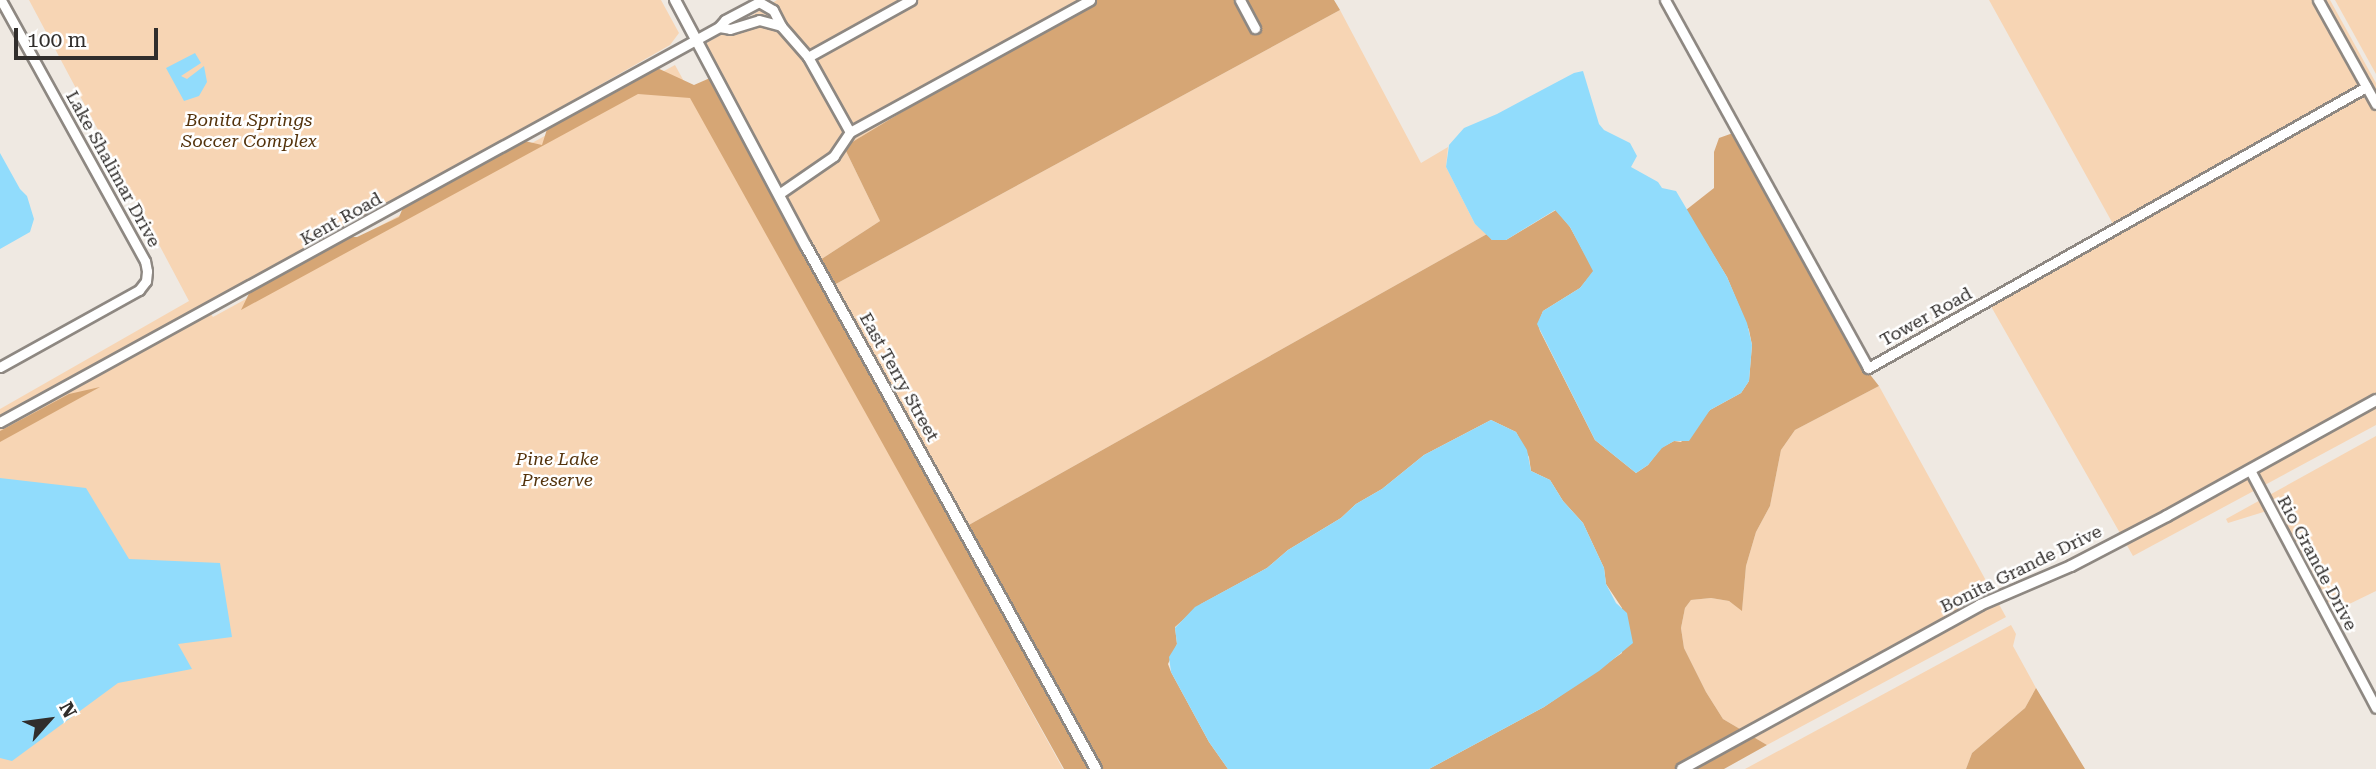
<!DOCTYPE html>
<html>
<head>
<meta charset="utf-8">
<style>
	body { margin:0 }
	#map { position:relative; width:2376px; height:769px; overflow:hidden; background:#efe9e2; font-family:"Roboto Serif",serif }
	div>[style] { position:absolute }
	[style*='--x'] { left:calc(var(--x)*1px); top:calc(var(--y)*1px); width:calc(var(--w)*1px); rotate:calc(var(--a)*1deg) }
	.green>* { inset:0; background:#f7d5b4 }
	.forest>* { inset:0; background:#d6a675 }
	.water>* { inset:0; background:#91dcfc }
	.roads { filter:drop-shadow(2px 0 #8e8882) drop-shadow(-2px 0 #8e8882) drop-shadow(0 2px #8e8882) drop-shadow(0 -2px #8e8882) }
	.minor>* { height:9px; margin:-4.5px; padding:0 4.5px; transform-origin:4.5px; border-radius:4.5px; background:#fff }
	.tertiary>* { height:10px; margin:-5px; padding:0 5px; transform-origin:5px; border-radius:5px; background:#fff }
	span { translate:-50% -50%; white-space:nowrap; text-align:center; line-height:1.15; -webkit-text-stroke:5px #fff; paint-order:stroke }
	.park-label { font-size:18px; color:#54330c; font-style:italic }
	.street-label { font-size:18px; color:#312e2c }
	.north { position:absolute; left:14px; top:685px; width:70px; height:70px; -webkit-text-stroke:5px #fff; paint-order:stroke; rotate:62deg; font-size:19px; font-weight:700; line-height:28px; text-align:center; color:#312e2c }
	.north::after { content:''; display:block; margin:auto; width:24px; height:32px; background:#312e2c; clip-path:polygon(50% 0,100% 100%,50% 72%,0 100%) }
	.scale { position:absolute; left:14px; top:28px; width:144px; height:32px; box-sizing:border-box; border:4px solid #312e2c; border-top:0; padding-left:9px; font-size:21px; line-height:24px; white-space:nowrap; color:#312e2c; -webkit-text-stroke:5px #fff; paint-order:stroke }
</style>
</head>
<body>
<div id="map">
	<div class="green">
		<i style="clip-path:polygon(29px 0,661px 0,679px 33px,670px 45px,207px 309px,213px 317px,675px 65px,1063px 769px,0 769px,0 409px,189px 301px)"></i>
		<i style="clip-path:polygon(777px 0,1087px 0,844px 147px,880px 221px,820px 260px,705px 44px)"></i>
		<i style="clip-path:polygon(1989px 0,2330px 0,2376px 83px,2376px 425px,2133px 556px,1988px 301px,2118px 233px)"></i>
		<i style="clip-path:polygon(2335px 0,2376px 0,2376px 74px)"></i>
		<i style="clip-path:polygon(1340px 10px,1421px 163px,1448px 147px,1446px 167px,1475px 224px,1487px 234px,967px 526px,834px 285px)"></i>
		<i style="clip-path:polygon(1879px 386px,2006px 617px,1767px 745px,1723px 719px,1706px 692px,1684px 648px,1681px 628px,1685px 608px,1691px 600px,1711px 598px,1729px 601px,1742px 610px,1746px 566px,1756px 532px,1770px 506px,1781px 450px,1795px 430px)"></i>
		<i style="clip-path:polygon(2376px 436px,2376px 591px,2339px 609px,2334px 603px,2324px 609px,2270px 510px,2228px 523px,2226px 519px)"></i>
		<i style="clip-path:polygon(2011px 625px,2016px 634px,2013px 646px,2036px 688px,2025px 708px,1972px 753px,1966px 769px,1745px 769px)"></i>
	</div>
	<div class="forest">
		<i style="clip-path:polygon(1087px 0,1334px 0,1340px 10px,834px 285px,820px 260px,880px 221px,844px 147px)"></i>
		<i style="clip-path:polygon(653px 66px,694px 85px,710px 78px,1090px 769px,1064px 769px,690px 98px,638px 94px,241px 310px,254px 283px,339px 237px,357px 237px,399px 217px,405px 203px,516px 139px,542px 145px,548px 126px)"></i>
		<i style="clip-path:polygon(1733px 133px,1868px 372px,1879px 386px,1795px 430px,1781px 450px,1770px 506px,1756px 532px,1746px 566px,1742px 611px,1729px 601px,1711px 598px,1691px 600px,1685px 608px,1681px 628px,1684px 648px,1706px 692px,1723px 719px,1767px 745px,1724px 769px,1429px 769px,1544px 707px,1622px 653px,1622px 608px,1606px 584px,1604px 568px,1583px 523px,1563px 501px,1550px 480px,1531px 471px,1529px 457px,1516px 432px,1491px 420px,1424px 455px,1382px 489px,1356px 504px,1341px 518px,1288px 550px,1267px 568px,1201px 604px,1175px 627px,1177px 644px,1168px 664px,1171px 672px,1209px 742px,1228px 769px,1102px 769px,967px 526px,1487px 234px,1492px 240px,1506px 240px,1556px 210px,1570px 227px,1594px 271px,1580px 288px,1543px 311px,1538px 324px,1540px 331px,1595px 440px,1636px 473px,1648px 465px,1661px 448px,1674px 441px,1681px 442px,1710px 410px,1741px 393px,1749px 381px,1752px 345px,1749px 330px,1727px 277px,1686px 210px,1714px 188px,1714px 152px,1719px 138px)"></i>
		<i style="clip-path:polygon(100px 387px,0 442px,0 431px,69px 394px)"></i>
		<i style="clip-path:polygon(2036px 688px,2085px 769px,1966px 769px,1972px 753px,2025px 708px)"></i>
	</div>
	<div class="water">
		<i style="clip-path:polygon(195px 53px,201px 63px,181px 76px,187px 79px,204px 66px,207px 82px,199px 96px,184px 101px,166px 68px)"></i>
		<i style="clip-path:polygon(1583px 71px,1599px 124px,1604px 130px,1630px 143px,1637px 156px,1631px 167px,1658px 182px,1662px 188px,1676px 191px,1727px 277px,1747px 323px,1752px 345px,1749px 381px,1741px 393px,1710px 410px,1689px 441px,1674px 441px,1662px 448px,1648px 465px,1636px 473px,1595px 440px,1537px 324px,1543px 311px,1580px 288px,1593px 271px,1570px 227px,1555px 210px,1506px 240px,1492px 240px,1475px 224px,1446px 167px,1449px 145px,1464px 128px,1497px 114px,1574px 73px)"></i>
		<i style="clip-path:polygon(0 153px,20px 189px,27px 196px,34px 219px,30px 232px,0 249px)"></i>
		<i style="clip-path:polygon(1491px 420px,1516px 432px,1527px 450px,1531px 471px,1550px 480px,1563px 501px,1583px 523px,1604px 568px,1606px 584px,1616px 603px,1627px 613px,1633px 643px,1599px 671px,1544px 707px,1429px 769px,1228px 769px,1209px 742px,1171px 672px,1169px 657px,1177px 644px,1175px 628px,1195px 607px,1267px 568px,1288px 550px,1341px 518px,1356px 504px,1382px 489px,1424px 455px)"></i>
		<i style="clip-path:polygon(0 478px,86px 488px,129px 559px,220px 563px,232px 637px,178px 644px,192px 669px,118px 683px,12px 761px,0 758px)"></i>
	</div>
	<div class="roads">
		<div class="minor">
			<i style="--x:1240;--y:0;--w:32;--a:62"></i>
			<i style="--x:1665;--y:0;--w:420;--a:61.1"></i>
			<i style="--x:1868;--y:368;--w:572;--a:-29.43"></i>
			<i style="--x:2318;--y:0;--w:119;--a:60.9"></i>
			<i style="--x:719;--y:27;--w:9;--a:-49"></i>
			<i style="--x:725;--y:20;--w:38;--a:-28"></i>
			<i style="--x:759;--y:2;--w:16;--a:30"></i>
			<i style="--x:773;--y:10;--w:18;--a:63"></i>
			<i style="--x:808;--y:57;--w:118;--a:-29"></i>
			<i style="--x:850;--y:132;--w:274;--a:-28.8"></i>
			<i style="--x:0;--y:367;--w:159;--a:-29"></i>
			<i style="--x:139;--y:290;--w:11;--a:-52"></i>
			<i style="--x:146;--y:281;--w:10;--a:-84"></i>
			<i style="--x:147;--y:271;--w:10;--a:-101"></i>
			<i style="--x:145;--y:261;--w:298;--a:-118.9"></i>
			<i style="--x:0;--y:422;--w:820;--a:-28.78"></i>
			<i style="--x:719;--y:27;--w:11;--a:10"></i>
			<i style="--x:730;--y:29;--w:30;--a:-17"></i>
			<i style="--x:759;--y:20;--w:23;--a:15"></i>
			<i style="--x:781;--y:26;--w:41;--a:48.9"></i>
			<i style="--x:808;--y:57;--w:86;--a:60.8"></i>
			<i style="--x:850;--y:132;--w:29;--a:124"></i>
			<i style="--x:834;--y:156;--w:67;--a:145.4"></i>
			<i style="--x:2250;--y:470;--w:269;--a:62.1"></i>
		</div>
		<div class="tertiary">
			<i style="--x:675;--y:0;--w:279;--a:62"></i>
			<i style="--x:806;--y:246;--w:598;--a:60.99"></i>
			<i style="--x:1682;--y:769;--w:340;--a:-28.8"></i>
			<i style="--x:1980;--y:605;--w:99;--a:-23.2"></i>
			<i style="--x:2071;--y:566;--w:108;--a:-27.5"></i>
			<i style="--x:2167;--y:516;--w:239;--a:-29"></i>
		</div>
	</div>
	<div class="park-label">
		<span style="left:249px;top:131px">Bonita Springs<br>Soccer Complex</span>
		<span style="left:557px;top:470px">Pine Lake<br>Preserve</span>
	</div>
	<div class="street-label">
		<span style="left:113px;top:169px;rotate:61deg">Lake Shalimar Drive</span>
		<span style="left:341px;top:219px;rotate:-29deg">Kent Road</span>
		<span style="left:1926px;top:317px;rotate:-29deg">Tower Road</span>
		<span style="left:899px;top:377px;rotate:61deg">East Terry Street</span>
		<span style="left:2317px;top:563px;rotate:62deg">Rio Grande Drive</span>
		<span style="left:2021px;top:569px;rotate:-26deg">Bonita Grande Drive</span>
	</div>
	<div class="north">N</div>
	<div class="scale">100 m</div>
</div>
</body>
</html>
